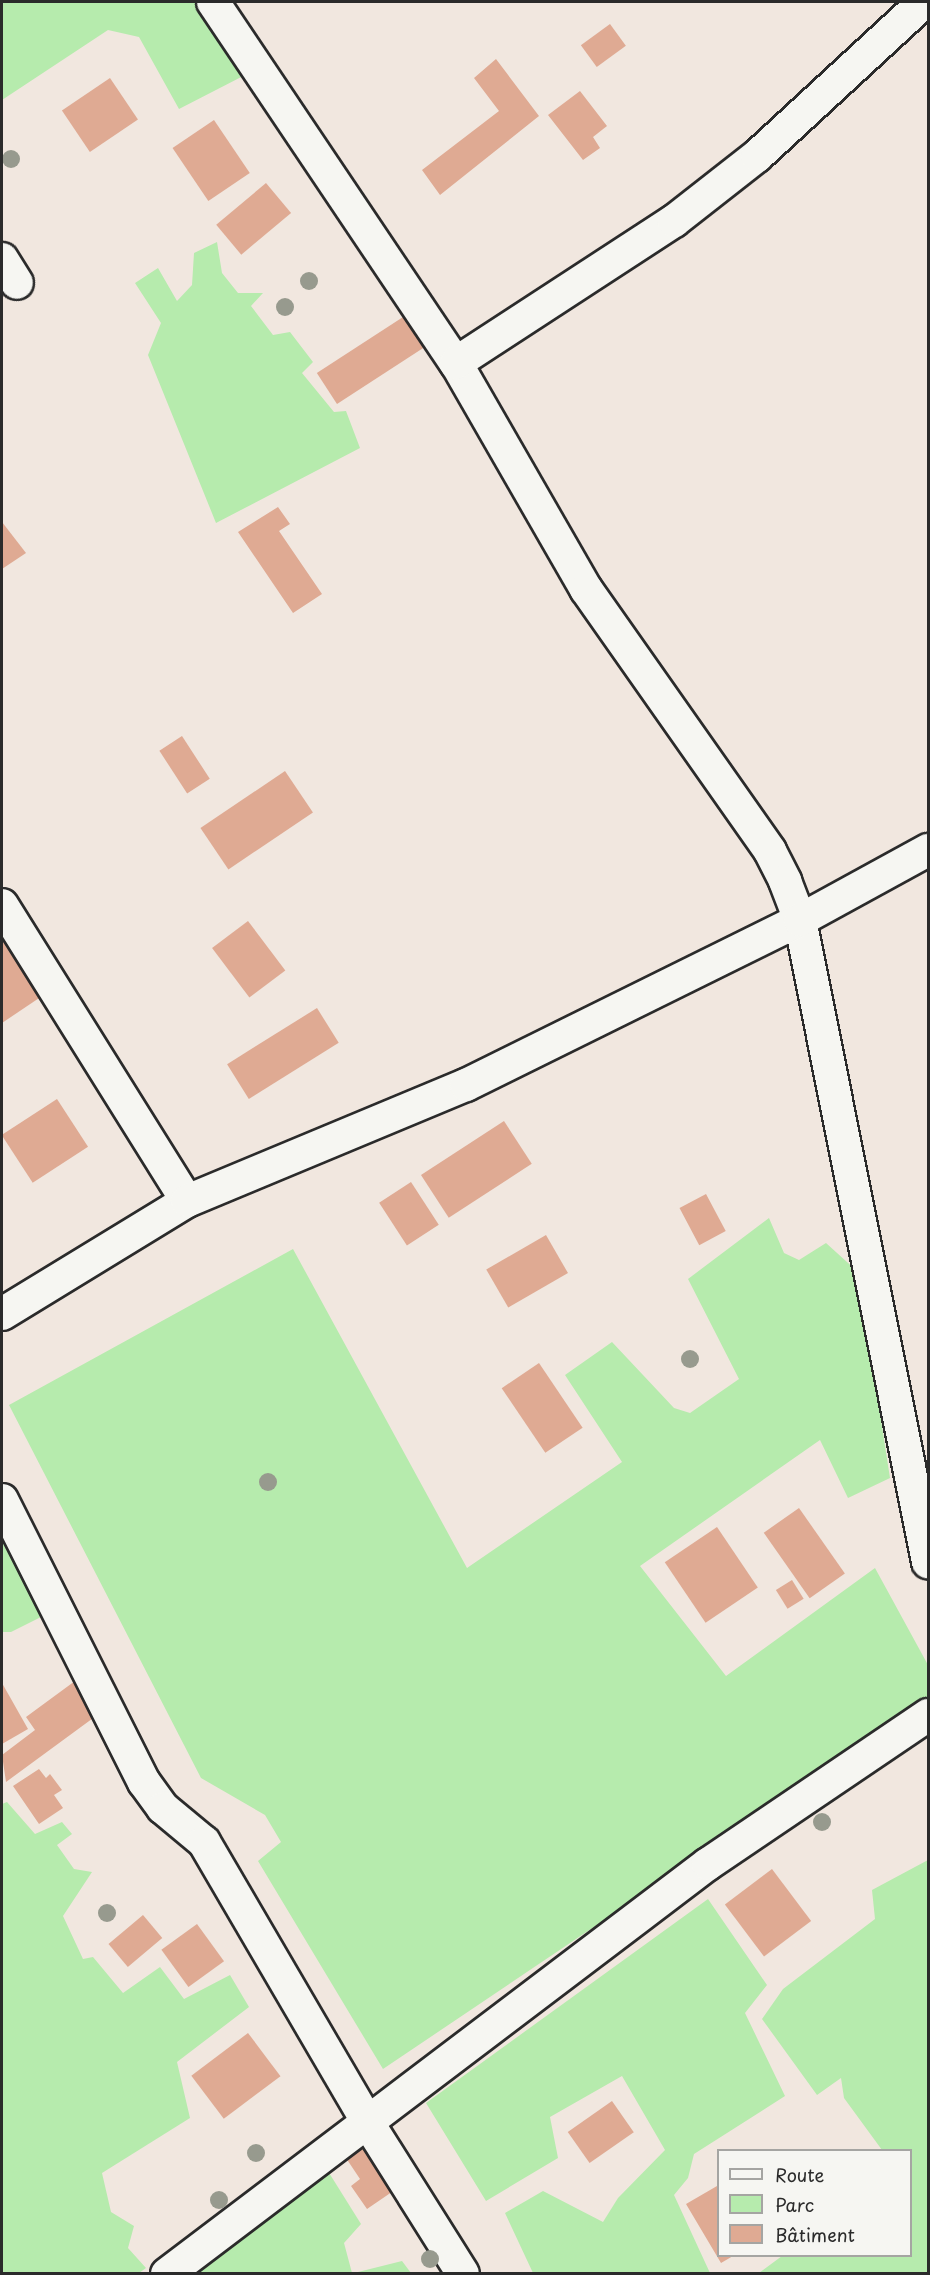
<!DOCTYPE html>
<html>
<head>
<meta charset="utf-8">
<style>
	body { margin:0 }
	#map { position:relative; width:930px; height:2275px; overflow:hidden; background:#f1e7df; font-family:"Playpen Sans",sans-serif }
	div>[style] { position:absolute }
	[style*='--x'] { left:calc(var(--x)*1px); top:calc(var(--y)*1px); width:calc(var(--w)*1px); rotate:calc(var(--a)*1deg) }
	.green>* { inset:0; background:#b6ebad }
	.building>* { inset:0; background:#dfaa93; transform-origin:0 0 }
	.roads { filter:drop-shadow(2px 0 #2b2b2b) drop-shadow(-2px 0 #2b2b2b) drop-shadow(0 2px #2b2b2b) drop-shadow(0 -2px #2b2b2b) }
	.street>* { height:32px; margin:-16px; padding:0 16px; transform-origin:16px; border-radius:16px; background:#f6f6f2 }
	.trees>* { width:18px; height:18px; margin:-9px; border-radius:50%; background:#979a8e }
	span { translate:-50% -50%; white-space:nowrap; text-align:center; line-height:1.15; -webkit-text-stroke:5px #f6f6f2; paint-order:stroke }
	.frame { position:absolute; inset:0; border:3px solid #2b2b2b; pointer-events:none }
	.legend { position:absolute; left:717px; top:2149px; width:195px; height:108px; box-sizing:border-box; background:#f6f6f2; border:2px solid #a5a5a2; margin:0; padding:8px 10px; list-style:none; font-size:18px; color:#2b2b2b }
	.legend li { display:flex; align-items:center; gap:12px; height:30px }
	.legend b { width:30px; border:2px solid #a5a5a2 }
</style>
</head>
<body>
<div id="map">
	<div class="green">
		<i style="clip-path:polygon(2px 2px,201px 2px,249px 73px,179px 109px,139px 37px,108px 30px,2px 100px)"></i>
		<i style="clip-path:polygon(217px 242px,222px 273px,238px 293px,263px 293px,251px 306px,273px 335px,290px 332px,313px 362px,302px 373px,334px 412px,346px 411px,360px 448px,216px 523px,148px 355px,161px 323px,135px 283px,158px 268px,177px 301px,192px 285px,194px 253px)"></i>
		<i style="clip-path:polygon(769px 1218px,784px 1253px,799px 1260px,826px 1243px,858px 1272px,890px 1478px,848px 1498px,820px 1440px,640px 1566px,726px 1676px,875px 1568px,928px 1665px,928px 1702px,383px 2069px,258px 1861px,281px 1842px,265px 1815px,201px 1778px,9px 1405px,293px 1249px,467px 1568px,622px 1462px,565px 1375px,612px 1342px,674px 1408px,690px 1413px,739px 1379px,688px 1279px)"></i>
		<i style="clip-path:polygon(2px 1532px,41px 1617px,11px 1632px,2px 1632px)"></i>
		<i style="clip-path:polygon(7px 1802px,35px 1834px,62px 1822px,72px 1834px,57px 1845px,74px 1869px,92px 1872px,63px 1916px,83px 1959px,93px 1957px,123px 1993px,160px 1967px,184px 1999px,230px 1975px,249px 2007px,177px 2062px,190px 2118px,102px 2173px,111px 2212px,134px 2226px,128px 2248px,146px 2268px,139px 2273px,2px 2273px,2px 1804px)"></i>
		<i style="clip-path:polygon(928px 1860px,928px 2273px,759px 2273px,782px 2256px,910px 2256px,910px 2150px,882px 2150px,844px 2098px,841px 2078px,817px 2095px,762px 2019px,783px 1989px,875px 1919px,872px 1890px)"></i>
		<i style="clip-path:polygon(708px 1899px,767px 1985px,745px 2013px,785px 2096px,694px 2154px,688px 2178px,674px 2195px,710px 2273px,533px 2273px,505px 2213px,543px 2191px,603px 2222px,618px 2198px,665px 2150px,622px 2076px,550px 2117px,558px 2158px,486px 2201px,426px 2103px)"></i>
		<i style="clip-path:polygon(326px 2168px,361px 2224px,344px 2243px,352px 2273px,192px 2274px)"></i>
		<i style="clip-path:polygon(402px 2261px,411px 2273px,354px 2273px)"></i>
	</div>
	<div class="building">
		<i style="left:610px;top:24px;width:27px;height:36px;rotate:54deg"></i>
		<i style="clip-path:polygon(496px 59px,539px 116px,440px 195px,422px 170px,499px 111px,474px 78px)"></i>
		<i style="left:110px;top:78px;width:50px;height:58px;rotate:56deg"></i>
		<i style="clip-path:polygon(580px 91px,607px 126px,593px 137px,600px 148px,583px 160px,548px 115px)"></i>
		<i style="left:214px;top:120px;width:64px;height:50px;rotate:56deg"></i>
		<i style="left:266px;top:183px;width:39px;height:65px;rotate:50deg"></i>
		<i style="left:420px;top:306px;width:37px;height:123px;rotate:57deg"></i>
		<i style="clip-path:polygon(278px 507px,290px 524px,279px 531px,322px 594px,293px 613px,238px 532px)"></i>
		<i style="clip-path:polygon(2px 522px,26px 553px,2px 569px)"></i>
		<i style="left:182px;top:736px;width:51px;height:27px;rotate:57deg"></i>
		<i style="left:285px;top:771px;width:50px;height:102px;rotate:56deg"></i>
		<i style="left:248px;top:921px;width:62px;height:45px;rotate:53deg"></i>
		<i style="clip-path:polygon(17px 928px,57px 986px,2px 1023px,2px 939px)"></i>
		<i style="left:317px;top:1008px;width:41px;height:106px;rotate:58deg"></i>
		<i style="left:57px;top:1099px;width:57px;height:66px;rotate:57deg"></i>
		<i style="left:504px;top:1121px;width:51px;height:99px;rotate:57deg"></i>
		<i style="left:411px;top:1182px;width:51px;height:38px;rotate:57deg"></i>
		<i style="left:706px;top:1194px;width:42px;height:30px;rotate:62deg"></i>
		<i style="left:546px;top:1235px;width:44px;height:69px;rotate:60deg"></i>
		<i style="left:539px;top:1363px;width:78px;height:45px;rotate:56deg"></i>
		<i style="left:799px;top:1508px;width:80px;height:43px;rotate:55deg"></i>
		<i style="left:717px;top:1527px;width:73px;height:63px;rotate:56deg"></i>
		<i style="left:792px;top:1580px;width:22px;height:19px;rotate:58deg"></i>
		<i style="clip-path:polygon(75px 1681px,85px 1693px,115px 1702px,6px 1782px,2px 1755px,35px 1730px,26px 1717px)"></i>
		<i style="clip-path:polygon(2px 1683px,28px 1729px,2px 1744px)"></i>
		<i style="clip-path:polygon(39px 1769px,46px 1778px,50px 1774px,62px 1790px,54px 1795px,63px 1808px,39px 1824px,13px 1786px)"></i>
		<i style="left:772px;top:1869px;width:65px;height:59px;rotate:53deg"></i>
		<i style="left:143px;top:1915px;width:30px;height:45px;rotate:50deg"></i>
		<i style="left:197px;top:1924px;width:46px;height:44px;rotate:54deg"></i>
		<i style="left:248px;top:2033px;width:54px;height:71px;rotate:53deg"></i>
		<i style="left:612px;top:2101px;width:38px;height:54px;rotate:55deg"></i>
		<i style="clip-path:polygon(367px 2130px,405px 2183px,367px 2209px,351px 2186px,360px 2179px,340px 2149px)"></i>
		<i style="clip-path:polygon(717px 2186px,718px 2256px,733px 2256px,721px 2263px,686px 2204px)"></i>
	</div>
	<div class="roads">
		<div class="street">
			<i style="--x:213;--y:2;--w:435;--a:56.1"></i>
			<i style="--x:456;--y:363;--w:261;--a:60.1"></i>
			<i style="--x:586;--y:589;--w:320;--a:54.9"></i>
			<i style="--x:770;--y:851;--w:34;--a:63"></i>
			<i style="--x:785;--y:881;--w:42;--a:69"></i>
			<i style="--x:800;--y:920;--w:655;--a:78.72"></i>
			<i style="--x:2;--y:259;--w:28;--a:58"></i>
			<i style="--x:456;--y:363;--w:260;--a:-33.1"></i>
			<i style="--x:674;--y:221;--w:105;--a:-38.1"></i>
			<i style="--x:757;--y:156;--w:227;--a:-42.7"></i>
			<i style="--x:2;--y:905;--w:349;--a:58"></i>
			<i style="--x:2;--y:1314;--w:217;--a:-31.4"></i>
			<i style="--x:187;--y:1201;--w:302;--a:-22.6"></i>
			<i style="--x:466;--y:1085;--w:373;--a:-26.3"></i>
			<i style="--x:800;--y:920;--w:146;--a:-28.7"></i>
			<i style="--x:2;--y:1500;--w:316;--a:63.3"></i>
			<i style="--x:144;--y:1782;--w:32;--a:54"></i>
			<i style="--x:163;--y:1808;--w:53;--a:39.7"></i>
			<i style="--x:204;--y:1842;--w:325;--a:59.7"></i>
			<i style="--x:368;--y:2123;--w:178;--a:57.8"></i>
			<i style="--x:167;--y:2274;--w:679;--a:-37.16"></i>
			<i style="--x:708;--y:1864;--w:266;--a:-34.1"></i>
		</div>
	</div>
	<div class="trees">
		<i style="left:11px;top:159px"></i>
		<i style="left:309px;top:281px"></i>
		<i style="left:285px;top:307px"></i>
		<i style="left:690px;top:1359px"></i>
		<i style="left:268px;top:1482px"></i>
		<i style="left:822px;top:1822px"></i>
		<i style="left:107px;top:1913px"></i>
		<i style="left:256px;top:2153px"></i>
		<i style="left:219px;top:2200px"></i>
		<i style="left:430px;top:2259px"></i>
	</div>
	<div class="frame"></div>
	<ul class="legend">
	<li><b style="height:8px;background:#f6f6f2"></b>Route</li>
	<li><b style="height:16px;background:#b6ebad"></b>Parc</li>
	<li><b style="height:16px;background:#dfaa93"></b>Bâtiment</li>
	</ul>
</div>
</body>
</html>
